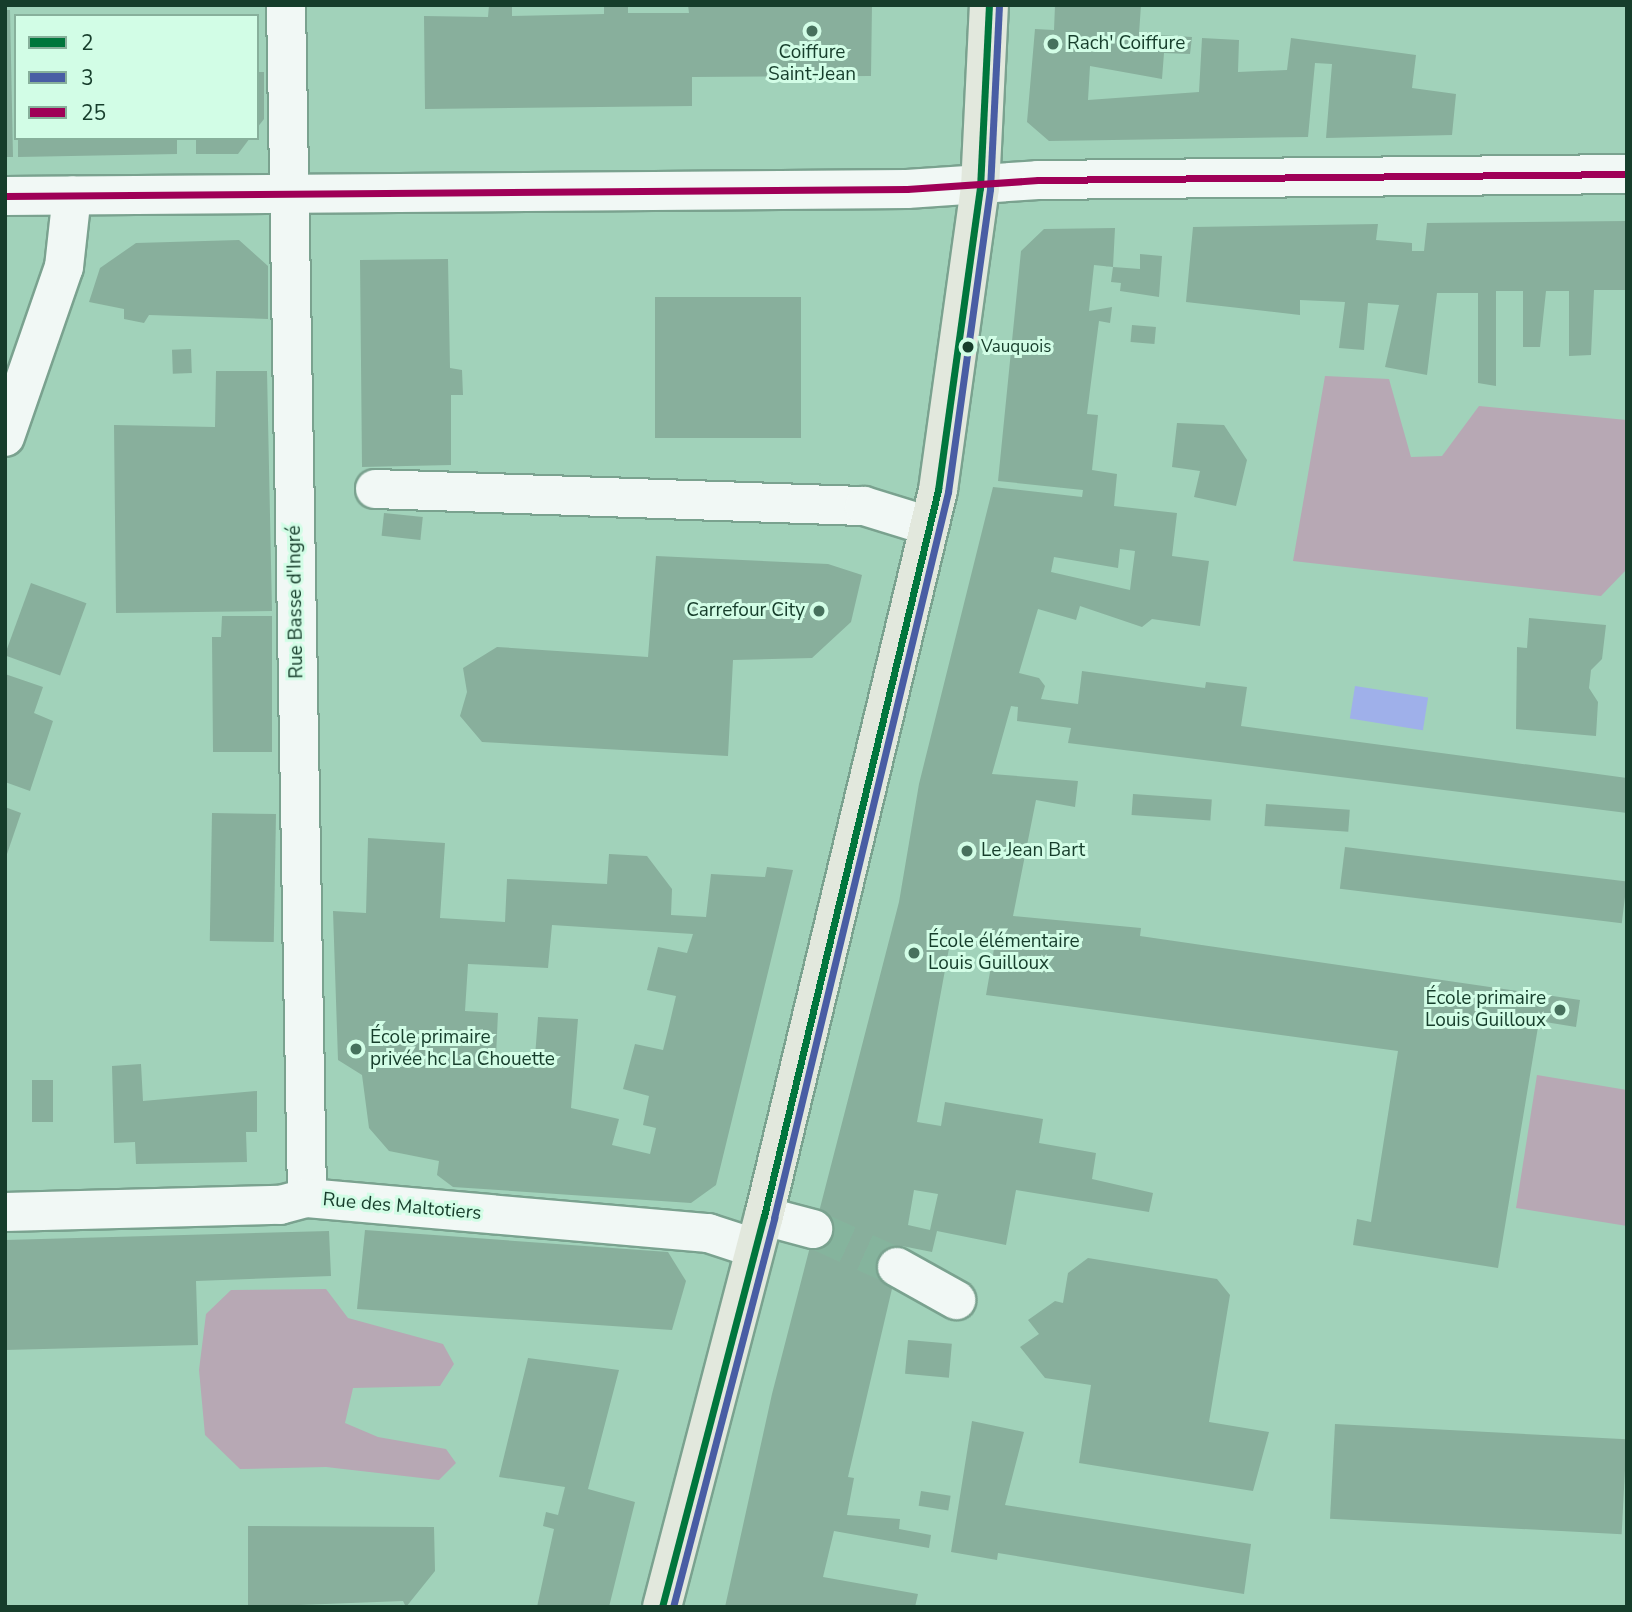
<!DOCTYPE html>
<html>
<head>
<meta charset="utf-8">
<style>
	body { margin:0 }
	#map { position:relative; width:1632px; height:1612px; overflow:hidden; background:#a1d2ba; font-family:"Nunito Sans",sans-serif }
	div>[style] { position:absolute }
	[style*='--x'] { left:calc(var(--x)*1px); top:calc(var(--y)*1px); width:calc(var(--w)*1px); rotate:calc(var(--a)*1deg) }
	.green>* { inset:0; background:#b7a8b4 }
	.water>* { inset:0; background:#9fb0ea; transform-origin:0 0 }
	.building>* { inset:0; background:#88af9c; transform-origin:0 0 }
	.minor-tunnel>* { height:38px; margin-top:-19px; transform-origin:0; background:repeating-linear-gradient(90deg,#85b49d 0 38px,transparent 0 57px) }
	.roads { filter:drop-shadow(2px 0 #7aa28f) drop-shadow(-2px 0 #7aa28f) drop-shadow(0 2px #7aa28f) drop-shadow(0 -2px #7aa28f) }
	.minor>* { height:38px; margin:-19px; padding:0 19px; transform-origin:19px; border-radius:19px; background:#f1f8f5 }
	.major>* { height:38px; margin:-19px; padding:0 19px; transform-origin:19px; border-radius:19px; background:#e2e8dd }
	.bus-1>* { height:7px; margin:-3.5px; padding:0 3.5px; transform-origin:3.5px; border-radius:3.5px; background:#00763c }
	.bus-2>* { height:7px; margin:-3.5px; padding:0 3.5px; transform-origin:3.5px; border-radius:3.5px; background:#495da4 }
	.bus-3>* { height:7px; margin:-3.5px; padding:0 3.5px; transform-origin:3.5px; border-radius:3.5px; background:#9f0057 }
	.dots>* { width:19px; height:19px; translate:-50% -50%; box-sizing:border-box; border:4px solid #d2fde6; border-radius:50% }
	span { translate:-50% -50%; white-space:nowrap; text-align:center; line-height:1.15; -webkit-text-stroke:6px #d2fde6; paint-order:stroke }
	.bus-label { font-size:17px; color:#163d2b }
	.left { translate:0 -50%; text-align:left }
	.poi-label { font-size:19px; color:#163d2b }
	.right { translate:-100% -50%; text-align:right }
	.street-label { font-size:19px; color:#163d2b }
	.frame { position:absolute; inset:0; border:7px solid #163d2b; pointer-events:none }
	.legend { position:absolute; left:14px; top:14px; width:245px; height:126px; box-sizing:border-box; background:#d2fde6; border:2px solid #87b09b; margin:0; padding:9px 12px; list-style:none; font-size:21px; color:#163d2b }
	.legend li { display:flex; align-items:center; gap:14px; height:35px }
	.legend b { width:35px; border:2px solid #87b09b }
</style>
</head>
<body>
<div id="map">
	<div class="green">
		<i style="clip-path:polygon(1325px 376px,1389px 379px,1411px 457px,1442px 456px,1479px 406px,1627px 420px,1627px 569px,1601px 596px,1293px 561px)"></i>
		<i style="clip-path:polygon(1537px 1075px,1627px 1090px,1627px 1226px,1516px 1208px)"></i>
		<i style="clip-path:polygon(326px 1289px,348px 1318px,443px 1344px,454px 1364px,440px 1386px,353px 1388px,345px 1423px,378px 1437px,446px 1449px,456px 1463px,439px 1480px,326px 1467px,240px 1469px,205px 1435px,199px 1370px,206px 1314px,231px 1290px)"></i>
	</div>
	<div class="water">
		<i style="left:1355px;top:686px;width:74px;height:33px;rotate:9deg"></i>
	</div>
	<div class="building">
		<i style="clip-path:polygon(489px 5px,512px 6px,512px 16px,604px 14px,604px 5px,628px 5px,628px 13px,689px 13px,688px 5px,872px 5px,871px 76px,692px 77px,692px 106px,425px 109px,424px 16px,488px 17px)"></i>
		<i style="clip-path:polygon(1055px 5px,1141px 5px,1139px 34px,1192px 37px,1190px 54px,1164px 53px,1162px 79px,1090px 66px,1088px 100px,1199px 92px,1202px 38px,1239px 40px,1238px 72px,1287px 70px,1291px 38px,1416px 55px,1412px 88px,1456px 94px,1452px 135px,1326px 138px,1332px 64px,1315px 63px,1308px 137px,1049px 141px,1027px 122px,1035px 29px,1054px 30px)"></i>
		<i style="clip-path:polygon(5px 10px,10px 10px,13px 157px,5px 157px)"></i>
		<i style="clip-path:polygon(257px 72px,264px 72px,264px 119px,257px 128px)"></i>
		<i style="clip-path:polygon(18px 138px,177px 138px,177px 154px,18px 157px)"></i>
		<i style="clip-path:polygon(196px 138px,250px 138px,238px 154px,196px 154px)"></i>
		<i style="clip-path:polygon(1627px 221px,1627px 290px,1594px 290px,1591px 355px,1569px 356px,1569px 291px,1546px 291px,1540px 347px,1523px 347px,1523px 291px,1496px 291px,1496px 386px,1478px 383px,1478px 293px,1437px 293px,1427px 375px,1385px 367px,1399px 305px,1368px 303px,1364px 350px,1339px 348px,1345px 302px,1300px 300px,1300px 315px,1186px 302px,1193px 227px,1378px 224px,1376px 240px,1412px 243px,1412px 251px,1424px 251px,1427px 223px)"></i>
		<i style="clip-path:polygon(evenodd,1115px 228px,1113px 267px,1094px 265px,1089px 311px,1112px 307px,1110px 323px,1099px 321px,1090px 390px,1087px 414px,1098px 415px,1092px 470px,1117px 474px,1114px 506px,1177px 513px,1172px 556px,1209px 561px,1200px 626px,1152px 619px,1142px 627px,1080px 606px,1076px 620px,1038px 609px,1019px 673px,1039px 678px,1045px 686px,1041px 699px,1078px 704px,1082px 671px,1205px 688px,1206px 682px,1247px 687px,1241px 726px,1627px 778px,1627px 813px,1068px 743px,1071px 728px,1017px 721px,1018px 707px,1011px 706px,992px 774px,1078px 781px,1075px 807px,1036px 800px,1013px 916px,1141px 928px,1140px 936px,1580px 1000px,1576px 1027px,1539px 1021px,1498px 1268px,1353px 1245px,1357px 1219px,1371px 1222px,1398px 1051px,986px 995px,994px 949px,950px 943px,917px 1122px,941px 1126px,945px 1102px,1043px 1119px,1039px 1143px,1096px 1153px,1092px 1179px,1153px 1193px,1149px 1212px,1016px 1190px,1006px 1245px,937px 1231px,932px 1252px,902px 1246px,848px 1477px,854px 1478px,847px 1515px,900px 1519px,899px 1529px,931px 1535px,929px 1548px,834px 1531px,823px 1577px,918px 1594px,915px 1607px,725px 1607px,772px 1394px,899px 902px,919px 784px,993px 487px,1082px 497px,1083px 490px,998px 481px,1021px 251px,1044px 229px,1115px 228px,1120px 549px,1135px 551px,1130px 590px,1051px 572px,1054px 557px,1118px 568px,1120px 549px,1115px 228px,914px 1190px,938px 1194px,930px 1230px,908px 1225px,914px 1190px)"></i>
		<i style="clip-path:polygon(239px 240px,268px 266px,268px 319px,149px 315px,144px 323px,124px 319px,124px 309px,89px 302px,100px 268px,136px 243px)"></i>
		<i style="clip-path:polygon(1140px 254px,1162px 256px,1159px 297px,1120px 291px,1121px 283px,1111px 282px,1113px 267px,1140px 269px)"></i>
		<i style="clip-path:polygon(448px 259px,450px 368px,462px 370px,463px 395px,451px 395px,451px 465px,362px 467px,360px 260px)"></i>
		<i style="left:655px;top:297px;width:146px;height:141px"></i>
		<i style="left:1132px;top:325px;width:24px;height:17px;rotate:5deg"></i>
		<i style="left:191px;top:349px;width:24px;height:19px;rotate:88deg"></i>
		<i style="clip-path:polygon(216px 371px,267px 371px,272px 611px,116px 613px,114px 425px,215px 427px)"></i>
		<i style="clip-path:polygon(1177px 423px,1224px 425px,1247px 460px,1236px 506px,1194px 497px,1200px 471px,1172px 467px)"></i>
		<i style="left:384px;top:513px;width:39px;height:23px;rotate:6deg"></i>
		<i style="clip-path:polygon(656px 556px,828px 564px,862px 575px,851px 622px,812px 658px,733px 660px,728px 756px,482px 742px,460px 716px,467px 692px,463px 668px,497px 647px,648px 657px)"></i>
		<i style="left:31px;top:583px;width:59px;height:77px;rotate:20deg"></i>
		<i style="clip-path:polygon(222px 616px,272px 616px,272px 752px,213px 752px,212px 637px,221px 637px)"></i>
		<i style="clip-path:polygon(1529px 618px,1606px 625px,1602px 659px,1591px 670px,1589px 688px,1598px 702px,1596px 736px,1516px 729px,1517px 647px,1527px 648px)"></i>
		<i style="clip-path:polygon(5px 674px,43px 687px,34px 713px,53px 721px,30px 791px,5px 782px)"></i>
		<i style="left:1133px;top:794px;width:79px;height:21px;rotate:4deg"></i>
		<i style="left:1266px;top:804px;width:84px;height:22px;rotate:4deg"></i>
		<i style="clip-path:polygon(5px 807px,21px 813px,6px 857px,5px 857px)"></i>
		<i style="left:212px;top:813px;width:64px;height:128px;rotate:1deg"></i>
		<i style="clip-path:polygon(evenodd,368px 838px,445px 843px,440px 918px,505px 922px,507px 879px,607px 884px,609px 854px,647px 856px,672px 889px,671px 915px,706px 917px,711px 874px,765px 877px,767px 867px,793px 870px,716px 1185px,691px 1203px,453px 1187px,437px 1175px,439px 1161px,389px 1151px,369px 1128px,362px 1075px,338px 1060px,333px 911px,366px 913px,368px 838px,552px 925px,693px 934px,687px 953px,658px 947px,647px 990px,676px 996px,669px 1026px,663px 1050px,635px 1044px,623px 1089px,649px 1096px,643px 1125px,656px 1128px,650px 1154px,612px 1145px,619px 1119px,571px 1108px,578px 1019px,538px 1017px,535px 1057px,496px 1056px,498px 1013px,465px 1011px,468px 964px,548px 968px,552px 925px)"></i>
		<i style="left:1345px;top:847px;width:284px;height:42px;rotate:7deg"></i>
		<i style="clip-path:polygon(141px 1064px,143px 1101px,257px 1091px,257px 1132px,246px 1132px,247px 1162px,136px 1164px,135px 1142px,114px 1143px,112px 1066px)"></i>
		<i style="left:32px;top:1080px;width:21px;height:42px"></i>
		<i style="clip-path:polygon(365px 1230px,668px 1252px,686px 1281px,672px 1330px,357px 1309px)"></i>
		<i style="clip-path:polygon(329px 1231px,331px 1276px,196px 1281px,198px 1345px,5px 1350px,5px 1240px)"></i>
		<i style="clip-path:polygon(1088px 1258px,1217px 1279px,1230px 1295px,1209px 1422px,1269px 1432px,1253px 1491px,1079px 1463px,1091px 1385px,1045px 1378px,1020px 1347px,1039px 1334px,1028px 1320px,1055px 1301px,1063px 1303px,1068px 1273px)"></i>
		<i style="left:908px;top:1340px;width:44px;height:34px;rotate:5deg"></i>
		<i style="clip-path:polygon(528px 1358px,619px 1370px,588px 1489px,635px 1502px,609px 1607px,537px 1607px,554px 1529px,543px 1526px,546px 1512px,558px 1515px,565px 1487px,499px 1477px)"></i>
		<i style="clip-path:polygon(972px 1421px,1024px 1432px,1005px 1505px,1251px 1544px,1244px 1594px,998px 1553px,997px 1560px,951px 1552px)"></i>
		<i style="left:1335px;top:1424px;width:292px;height:95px;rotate:3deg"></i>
		<i style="left:921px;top:1491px;width:30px;height:15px;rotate:9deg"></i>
		<i style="clip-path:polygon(248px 1526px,434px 1527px,435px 1571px,406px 1607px,403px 1601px,248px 1607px)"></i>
	</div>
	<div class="minor-tunnel">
		<i style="--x:813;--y:1229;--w:92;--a:24.3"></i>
	</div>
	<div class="roads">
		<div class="minor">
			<i style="--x:286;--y:5;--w:1193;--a:88.99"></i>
			<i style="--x:5;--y:196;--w:902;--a:-0.44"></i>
			<i style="--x:907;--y:189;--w:131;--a:-3.9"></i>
			<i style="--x:1038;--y:180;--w:589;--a:-0.58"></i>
			<i style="--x:5;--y:437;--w:180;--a:-70.9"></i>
			<i style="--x:64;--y:267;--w:72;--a:-83.7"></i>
			<i style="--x:375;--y:489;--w:489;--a:2"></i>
			<i style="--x:864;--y:506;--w:68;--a:17.1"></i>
			<i style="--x:5;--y:1212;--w:275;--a:-1.5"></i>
			<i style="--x:280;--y:1205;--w:28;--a:-15"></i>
			<i style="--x:307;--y:1198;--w:403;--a:5"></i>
			<i style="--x:708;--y:1233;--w:48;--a:18.1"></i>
			<i style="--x:764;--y:1216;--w:51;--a:14.9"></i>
			<i style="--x:897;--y:1267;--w:68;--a:29.2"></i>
		</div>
		<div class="major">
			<i style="--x:662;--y:1607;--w:404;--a:-75.4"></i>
			<i style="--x:764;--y:1216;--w:747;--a:-76.52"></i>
			<i style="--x:938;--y:490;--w:305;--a:-82.1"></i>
			<i style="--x:980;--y:188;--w:183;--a:-87.2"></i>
		</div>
	</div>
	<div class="bus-1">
		<i style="--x:662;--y:1607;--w:404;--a:-75.4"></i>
		<i style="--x:764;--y:1216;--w:747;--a:-76.52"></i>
		<i style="--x:938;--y:490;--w:305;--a:-82.1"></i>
		<i style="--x:980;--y:188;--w:183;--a:-87.2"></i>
	</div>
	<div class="bus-2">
		<i style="--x:673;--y:1607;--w:402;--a:-75.4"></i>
		<i style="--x:774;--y:1218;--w:747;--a:-76.52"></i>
		<i style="--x:948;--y:492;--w:306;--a:-82.1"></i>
		<i style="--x:990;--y:189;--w:183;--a:-87.2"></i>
	</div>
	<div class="bus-3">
		<i style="--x:5;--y:196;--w:902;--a:-0.44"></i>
		<i style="--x:907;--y:189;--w:131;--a:-3.9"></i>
		<i style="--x:1038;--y:180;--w:589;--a:-0.58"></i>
	</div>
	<div class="dots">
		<i style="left:812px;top:31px;background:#47715d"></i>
		<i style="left:1053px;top:44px;background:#47715d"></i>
		<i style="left:968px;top:347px;background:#163d2b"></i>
		<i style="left:819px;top:611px;background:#47715d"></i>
		<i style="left:967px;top:851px;background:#47715d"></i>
		<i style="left:914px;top:953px;background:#47715d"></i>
		<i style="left:1560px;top:1010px;background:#47715d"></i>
		<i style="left:356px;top:1049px;background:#47715d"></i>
	</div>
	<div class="bus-label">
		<span class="left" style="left:981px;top:347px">Vauquois</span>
	</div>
	<div class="poi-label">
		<span class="left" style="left:1067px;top:44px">Rach' Coiffure</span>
		<span style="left:812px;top:64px">Coiffure<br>Saint-Jean</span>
		<span class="right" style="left:805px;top:611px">Carrefour City</span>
		<span class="left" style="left:981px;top:851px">Le Jean Bart</span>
		<span class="left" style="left:928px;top:953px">École élémentaire<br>Louis Guilloux</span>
		<span class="right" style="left:1546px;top:1010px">École primaire<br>Louis Guilloux</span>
		<span class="left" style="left:370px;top:1049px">École primaire<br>privée hc La Chouette</span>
	</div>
	<div class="street-label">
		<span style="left:296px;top:602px;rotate:-91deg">Rue Basse d'Ingré</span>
		<span style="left:402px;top:1207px;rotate:5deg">Rue des Maltotiers</span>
	</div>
	<div class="frame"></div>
	<ul class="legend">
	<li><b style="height:9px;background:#00763c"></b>2</li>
	<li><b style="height:9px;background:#495da4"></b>3</li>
	<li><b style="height:9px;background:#9f0057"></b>25</li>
	</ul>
</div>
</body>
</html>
